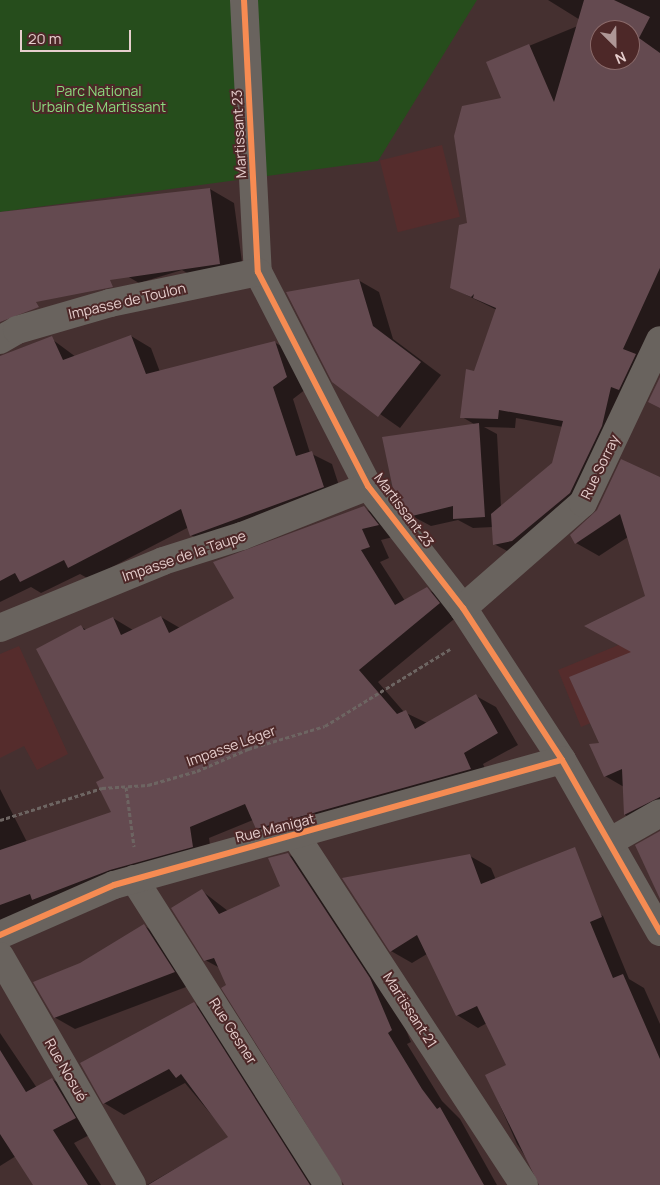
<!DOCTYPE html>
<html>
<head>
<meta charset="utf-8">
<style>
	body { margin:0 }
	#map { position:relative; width:660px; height:1185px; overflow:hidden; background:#453030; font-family:Manrope,sans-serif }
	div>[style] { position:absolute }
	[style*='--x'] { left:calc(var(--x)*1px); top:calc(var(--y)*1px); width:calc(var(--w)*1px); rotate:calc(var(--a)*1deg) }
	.built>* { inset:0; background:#552c2c; transform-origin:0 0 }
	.green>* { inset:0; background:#264d1c }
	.shadow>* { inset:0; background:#0007 }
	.building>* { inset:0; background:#644a50 }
	.path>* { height:3px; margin-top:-1.5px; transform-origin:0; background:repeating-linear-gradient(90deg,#6d6562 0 4px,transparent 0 6.5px) }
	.street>* { height:28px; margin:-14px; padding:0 14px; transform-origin:14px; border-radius:14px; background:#69635e }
	.cycleway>* { height:6px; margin:-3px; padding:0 3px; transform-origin:3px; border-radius:3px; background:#f68b52 }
	span { translate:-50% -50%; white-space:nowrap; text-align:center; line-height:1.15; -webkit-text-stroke:4px #4d2828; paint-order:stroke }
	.park-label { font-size:14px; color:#8bda7e }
	.street-label { font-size:14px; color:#e6cecd }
	.north { position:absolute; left:590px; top:20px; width:50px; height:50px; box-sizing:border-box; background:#4d2828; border:1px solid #8a6a6a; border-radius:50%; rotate:157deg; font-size:14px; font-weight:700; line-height:20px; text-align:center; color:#e6cecd }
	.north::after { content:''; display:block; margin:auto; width:18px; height:22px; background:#ae9796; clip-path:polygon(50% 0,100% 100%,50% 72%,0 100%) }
	.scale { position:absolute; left:20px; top:30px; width:111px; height:22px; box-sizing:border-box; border:2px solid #e6cecd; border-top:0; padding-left:6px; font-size:15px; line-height:18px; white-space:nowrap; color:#e6cecd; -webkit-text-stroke:4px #4d2828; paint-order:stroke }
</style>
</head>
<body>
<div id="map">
	<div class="built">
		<i style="left:442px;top:145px;width:74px;height:64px;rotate:76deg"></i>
		<i style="clip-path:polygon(650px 632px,660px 695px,581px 727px,558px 670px)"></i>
		<i style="clip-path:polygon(19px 646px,68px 754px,37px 770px,24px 746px,0 758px,0 654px)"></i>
	</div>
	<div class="green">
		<i style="clip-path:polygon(0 0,477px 0,378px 161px,0 212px)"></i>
	</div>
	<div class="shadow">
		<i style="clip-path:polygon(evenodd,548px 0,660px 0,660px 348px,618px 436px,529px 550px,511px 553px,494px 544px,493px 527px,473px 528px,458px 520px,431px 526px,412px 516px,474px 424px,462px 417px,497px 310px,452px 288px,503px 98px,487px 63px,585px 23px,548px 0,600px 30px,630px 30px,630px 60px,600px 60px,600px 30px,548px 0,516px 418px,563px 427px,554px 464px,501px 507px,497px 434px,484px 427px,515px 428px,516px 418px)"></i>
		<i style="clip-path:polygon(210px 189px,234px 203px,244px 277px,206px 284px,182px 270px,139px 283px,115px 269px,0 302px,0 214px)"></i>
		<i style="clip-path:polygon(358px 280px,379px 292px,393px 339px,441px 375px,400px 428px,333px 381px)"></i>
		<i style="clip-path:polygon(131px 336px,151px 348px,160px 372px,274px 342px,295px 354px,306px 389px,293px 399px,310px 453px,332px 464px,343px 498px,212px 547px,191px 535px,189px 527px,89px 579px,80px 574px,41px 593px,31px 587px,0 602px,0 366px,53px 340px,76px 357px)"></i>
		<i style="clip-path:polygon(660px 479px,660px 822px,648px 828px,625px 815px,624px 787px,605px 776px,601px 743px,634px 653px,646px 596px,628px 537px,599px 556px,576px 543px)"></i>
		<i style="clip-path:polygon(364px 508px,384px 519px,397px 536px,381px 540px,389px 558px,380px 562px,405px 601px,427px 589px,447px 600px,459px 615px,378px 682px,404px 712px,427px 723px,476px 696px,496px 707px,518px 745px,483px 764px,490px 780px,277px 840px,257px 828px,253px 820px,209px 838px,212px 858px,0 924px,0 789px,27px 842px,113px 813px,81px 627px,87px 630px,113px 618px,133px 630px,161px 617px,180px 628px,236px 599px)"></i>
		<i style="clip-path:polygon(288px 854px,308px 866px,390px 991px,411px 1042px,407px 1044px,442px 1101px,460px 1119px,497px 1185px,345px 1185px,220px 968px,205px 960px,202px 891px,228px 911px,281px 886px)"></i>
		<i style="clip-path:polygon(470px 856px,491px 868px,496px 880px,582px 904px,603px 916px,629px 979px,644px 988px,660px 1024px,660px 1185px,539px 1185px,539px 1177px,517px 1144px,487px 1076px,508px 1066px,487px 1023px,478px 1028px,457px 1015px,427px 954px,412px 963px,391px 951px)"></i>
		<i style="clip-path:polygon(144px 926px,165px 938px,194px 984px,75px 1029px,54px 1017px,81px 964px)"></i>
		<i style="clip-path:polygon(194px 1004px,214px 1015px,321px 1185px,147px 1185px,230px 1137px,185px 1083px,124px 1115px,104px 1103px)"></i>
		<i style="clip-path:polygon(0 1033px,37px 1088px,52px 1079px,74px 1092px,97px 1131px,74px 1143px,101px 1185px,34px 1185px,16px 1156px,0 1166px)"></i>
	</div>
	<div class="building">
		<i style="clip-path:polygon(evenodd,584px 0,614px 0,650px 17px,639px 38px,660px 53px,660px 268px,623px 349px,636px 354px,619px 390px,611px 387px,602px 426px,570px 493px,512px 541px,493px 545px,491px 514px,552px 463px,563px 421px,499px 410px,498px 419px,460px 418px,466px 369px,474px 371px,496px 308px,473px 298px,474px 294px,471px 297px,450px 288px,459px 225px,467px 223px,454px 136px,462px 106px,501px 98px,486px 62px,529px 44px,554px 102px,584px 0,600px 30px,630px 30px,630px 60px,600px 60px,600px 30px)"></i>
		<i style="clip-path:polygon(210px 188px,220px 264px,110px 280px,113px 287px,36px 302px,39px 307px,0 322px,0 212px)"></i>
		<i style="clip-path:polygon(359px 279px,373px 326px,421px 362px,378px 417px,332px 382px,286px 292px)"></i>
		<i style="clip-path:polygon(131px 335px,146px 374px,275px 341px,287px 377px,273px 387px,296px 456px,312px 451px,324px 487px,190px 536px,181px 509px,68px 568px,64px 560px,20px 582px,15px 573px,0 581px,0 356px,52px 336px,63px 360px)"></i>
		<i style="clip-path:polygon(660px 377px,660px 408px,648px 402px)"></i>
		<i style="clip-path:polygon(479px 423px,485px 517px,453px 519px,453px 506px,412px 516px,394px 494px,382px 437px)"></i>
		<i style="clip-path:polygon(621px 459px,660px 477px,660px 797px,624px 815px,622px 769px,604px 777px,589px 744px,599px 743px,569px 677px,631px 652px,584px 626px,645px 596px,620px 514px,575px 544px,570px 535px,597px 510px)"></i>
		<i style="clip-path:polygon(364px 506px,379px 525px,362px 529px,370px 547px,361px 550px,395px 605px,427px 587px,440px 603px,359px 670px,397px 714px,406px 710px,415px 729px,476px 694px,498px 733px,464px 753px,471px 769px,256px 829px,245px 804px,190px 827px,193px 847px,110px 870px,32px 900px,30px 894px,0 905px,0 850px,111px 812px,96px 782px,104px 778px,36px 649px,81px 625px,84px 630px,113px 617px,121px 635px,161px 616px,169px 633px,234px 598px,213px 562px)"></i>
		<i style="clip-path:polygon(660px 831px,660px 899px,635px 845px)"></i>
		<i style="clip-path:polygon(575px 847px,602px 917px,590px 922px,613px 978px,623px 974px,660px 1059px,660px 1185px,539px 1185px,485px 1075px,506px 1065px,477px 1006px,456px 1016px,417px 935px,390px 952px,342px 878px,470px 854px,481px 884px)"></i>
		<i style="clip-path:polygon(288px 853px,370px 978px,392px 1030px,388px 1033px,422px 1089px,437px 1109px,440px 1107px,484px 1185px,344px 1185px,221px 988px,226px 985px,214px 958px,204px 961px,171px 908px,202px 889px,219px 914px,280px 886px,268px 858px)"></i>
		<i style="clip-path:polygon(144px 924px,175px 972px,54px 1018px,33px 982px,80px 963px)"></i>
		<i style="clip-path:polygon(194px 1002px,310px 1185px,148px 1185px,228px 1137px,181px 1074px,176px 1078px,169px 1069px,103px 1104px,80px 1063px)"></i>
		<i style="clip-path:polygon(0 1050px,26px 1092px,52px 1078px,76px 1118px,53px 1130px,88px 1185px,33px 1185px,0 1134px)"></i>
	</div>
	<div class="path">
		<i style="--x:126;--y:787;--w:60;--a:82.3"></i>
		<i style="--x:0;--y:820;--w:107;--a:-17.4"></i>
		<i style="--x:102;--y:788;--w:46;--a:-3.7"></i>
		<i style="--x:148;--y:785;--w:51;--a:-15.9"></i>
		<i style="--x:197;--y:771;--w:56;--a:-23.3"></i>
		<i style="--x:248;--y:749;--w:80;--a:-16.6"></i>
		<i style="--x:325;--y:726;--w:147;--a:-31.6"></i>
	</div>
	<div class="street">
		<i style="--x:244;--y:0;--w:272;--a:87.1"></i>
		<i style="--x:258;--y:272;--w:241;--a:62.8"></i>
		<i style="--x:368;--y:486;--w:155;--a:52.1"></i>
		<i style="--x:463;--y:608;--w:181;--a:56.9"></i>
		<i style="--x:562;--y:760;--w:198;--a:60.3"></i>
		<i style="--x:0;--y:340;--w:20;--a:-30"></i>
		<i style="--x:17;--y:330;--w:97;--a:-16.2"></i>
		<i style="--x:110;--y:303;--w:151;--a:-11.8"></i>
		<i style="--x:463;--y:608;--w:159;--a:-41.2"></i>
		<i style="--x:583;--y:503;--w:180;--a:-64.7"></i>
		<i style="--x:0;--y:628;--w:176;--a:-22.3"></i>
		<i style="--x:163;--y:561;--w:83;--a:-17.6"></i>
		<i style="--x:242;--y:536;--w:136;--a:-21.6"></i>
		<i style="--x:295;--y:835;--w:418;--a:56.8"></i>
		<i style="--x:611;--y:841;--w:56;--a:-29.7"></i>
		<i style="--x:134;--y:879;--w:362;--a:57.6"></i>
		<i style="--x:0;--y:935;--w:124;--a:-23.7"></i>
		<i style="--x:114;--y:885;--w:465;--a:-15.6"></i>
		<i style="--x:0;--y:956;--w:264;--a:60"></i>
	</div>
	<div class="cycleway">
		<i style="--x:244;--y:0;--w:272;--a:87.1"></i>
		<i style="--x:258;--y:272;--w:241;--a:62.8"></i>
		<i style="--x:368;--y:486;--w:155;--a:52.1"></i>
		<i style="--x:463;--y:608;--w:181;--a:56.9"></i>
		<i style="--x:562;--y:760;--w:198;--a:60.3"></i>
		<i style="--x:0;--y:935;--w:124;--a:-23.7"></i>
		<i style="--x:114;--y:885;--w:465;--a:-15.6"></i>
	</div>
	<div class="park-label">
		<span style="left:99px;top:99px">Parc National<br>Urbain de Martissant</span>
	</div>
	<div class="street-label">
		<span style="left:239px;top:134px;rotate:-93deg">Martissant 23</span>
		<span style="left:127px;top:301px;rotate:-13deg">Impasse de Toulon</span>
		<span style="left:600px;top:467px;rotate:-64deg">Rue Sorray</span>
		<span style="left:404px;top:510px;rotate:53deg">Martissant 23</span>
		<span style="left:184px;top:556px;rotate:-19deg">Impasse de la Taupe</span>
		<span style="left:231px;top:746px;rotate:-20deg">Impasse Léger</span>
		<span style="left:275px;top:828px;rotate:-14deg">Rue Manigat</span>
		<span style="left:410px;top:1010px;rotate:57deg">Martissant 21</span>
		<span style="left:233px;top:1031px;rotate:57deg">Rue Gesner</span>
		<span style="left:66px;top:1070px;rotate:60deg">Rue Nosué</span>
	</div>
	<div class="north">N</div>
	<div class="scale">20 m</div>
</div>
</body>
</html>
